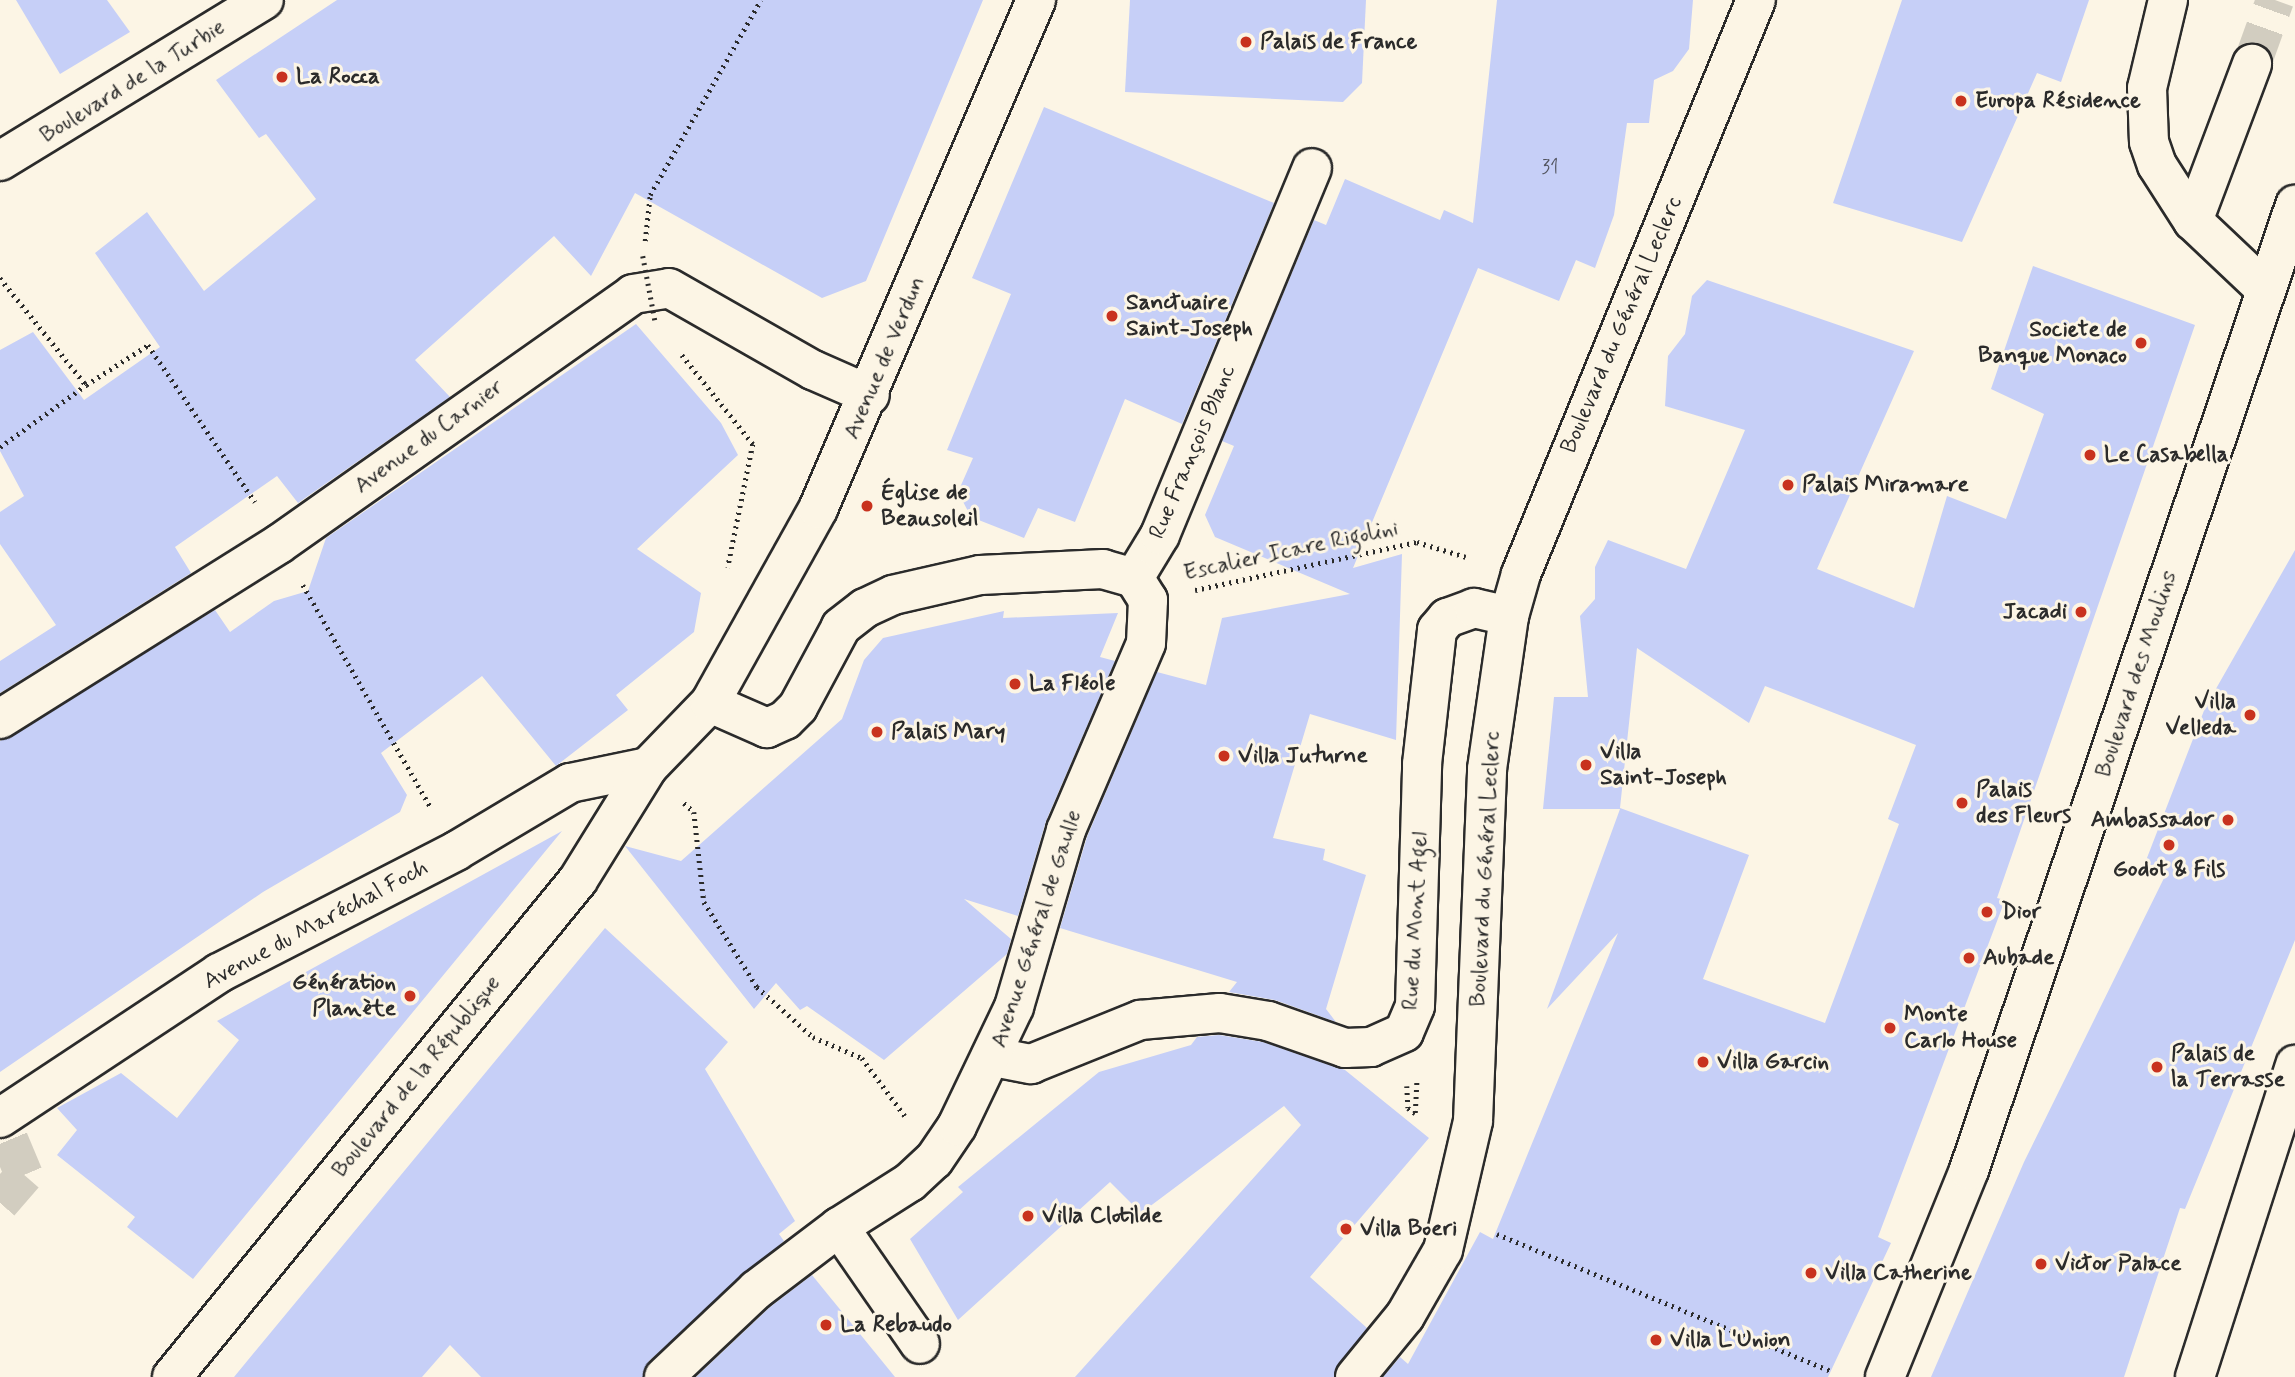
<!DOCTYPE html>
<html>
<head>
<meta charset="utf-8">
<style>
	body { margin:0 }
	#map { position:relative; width:2295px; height:1377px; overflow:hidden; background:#fcf5e5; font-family:Mynerve,sans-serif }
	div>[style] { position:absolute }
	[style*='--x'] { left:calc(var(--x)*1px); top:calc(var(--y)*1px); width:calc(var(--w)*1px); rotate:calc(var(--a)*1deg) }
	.building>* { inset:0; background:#c6cff7 }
	.minor-tunnel>* { height:38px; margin-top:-19px; transform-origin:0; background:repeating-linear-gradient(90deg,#d2cdc0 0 38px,transparent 0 57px) }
	.path>* { height:4.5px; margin-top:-2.25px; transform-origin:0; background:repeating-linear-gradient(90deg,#2b2b2b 0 2px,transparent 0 7px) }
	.roads { filter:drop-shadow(2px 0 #2b2b2b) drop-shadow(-2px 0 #2b2b2b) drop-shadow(0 2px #2b2b2b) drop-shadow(0 -2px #2b2b2b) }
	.minor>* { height:38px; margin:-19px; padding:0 19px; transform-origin:19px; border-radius:19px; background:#fcf5e5 }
	.major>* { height:38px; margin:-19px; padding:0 19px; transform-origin:19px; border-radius:19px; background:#fcf5e5 }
	.path-bridge>* { height:4.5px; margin-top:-2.25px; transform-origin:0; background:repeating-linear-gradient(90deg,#2b2b2b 0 2px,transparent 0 7px) }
	.dots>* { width:19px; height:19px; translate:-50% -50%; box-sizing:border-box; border:4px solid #fcf5e5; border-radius:50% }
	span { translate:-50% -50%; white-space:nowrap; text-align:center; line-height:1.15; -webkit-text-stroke:6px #fcf5e5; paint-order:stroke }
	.number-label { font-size:19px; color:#52545e }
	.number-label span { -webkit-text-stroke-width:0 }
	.poi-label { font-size:23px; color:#2b2b2b; font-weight:700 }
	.left { translate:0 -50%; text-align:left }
	.right { translate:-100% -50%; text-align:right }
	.street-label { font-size:23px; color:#2b2b2b }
</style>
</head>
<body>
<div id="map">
	<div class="building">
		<i style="clip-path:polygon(16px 0,107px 0,130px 32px,60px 74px)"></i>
		<i style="clip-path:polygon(337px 0,983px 0,866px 281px,822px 298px,635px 193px,591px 276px,554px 236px,415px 360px,450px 397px,298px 503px,277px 476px,175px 547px,191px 573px,0 693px,0 661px,56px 625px,0 544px,0 512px,24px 496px,0 451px,0 350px,33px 332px,84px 400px,160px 347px,95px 253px,147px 212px,204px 291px,316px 199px,266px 134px,259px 138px,216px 80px)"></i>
		<i style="clip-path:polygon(1130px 0,1366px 0,1362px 83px,1343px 102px,1125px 92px)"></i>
		<i style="clip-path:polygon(1497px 0,1693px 0,1689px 49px,1673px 71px,1654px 80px,1649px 123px,1627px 123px,1614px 215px,1595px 268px,1576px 260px,1559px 301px,1478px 268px,1353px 568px,1402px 554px,1396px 740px,1310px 714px,1273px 838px,1325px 849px,1323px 860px,1366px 875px,1326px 1009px,1336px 1022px,1275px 1000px,1229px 992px,1237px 982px,1060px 928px,1087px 837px,1157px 672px,1206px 685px,1222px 618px,1350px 594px,1215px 537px,1205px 515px,1234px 446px,1222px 441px,1314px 220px,1326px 225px,1345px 179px,1440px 220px,1444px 210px,1473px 223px)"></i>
		<i style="clip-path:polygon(1902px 0,2089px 0,2061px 82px,2037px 73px,1962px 242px,1833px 203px)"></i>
		<i style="clip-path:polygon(1044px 107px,1274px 203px,1182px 424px,1125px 399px,1075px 522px,1038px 508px,1024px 538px,971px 517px,958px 492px,973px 458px,947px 450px,1011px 294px,972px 278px)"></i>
		<i style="clip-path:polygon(evenodd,2033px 266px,2195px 325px,1997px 898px,2005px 900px,1878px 1237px,1891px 1243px,1828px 1377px,1383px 1377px,1400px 1357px,1408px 1364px,1480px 1232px,1493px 1239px,1618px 933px,1547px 1009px,1620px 809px,1543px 809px,1554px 697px,1588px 697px,1580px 616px,1595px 599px,1595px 567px,1608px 540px,1686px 569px,1745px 430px,1665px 406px,1668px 356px,1685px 334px,1692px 296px,1707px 280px,1914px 351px,1817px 569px,1914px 608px,1947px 496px,2006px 519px,2044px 414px,1991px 389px,2033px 266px,1637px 648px,1749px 723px,1765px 686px,1916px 745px,1888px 819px,1899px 824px,1825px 1023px,1703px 979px,1749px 855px,1620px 808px,1637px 648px)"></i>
		<i style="clip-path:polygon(636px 324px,721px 423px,738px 455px,637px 549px,701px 593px,694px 632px,616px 695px,628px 710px,556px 766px,482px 676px,381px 753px,407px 795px,400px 812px,263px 892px,0 1072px,0 741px,215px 610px,230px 632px,274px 601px,308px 591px,326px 538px)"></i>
		<i style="clip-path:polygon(2295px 550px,2295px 940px,2185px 1209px,2180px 1208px,2124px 1377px,1931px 1377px,2024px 1162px,2167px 872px,2145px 863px,2205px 708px)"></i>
		<i style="clip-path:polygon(1004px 611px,1003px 618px,1118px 613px,1100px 657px,1115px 661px,1046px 821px,1018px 916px,964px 899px,1011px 939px,1007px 954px,884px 1060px,807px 1006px,800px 1010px,776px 983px,754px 1009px,625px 846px,681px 861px,842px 719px,864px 660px,883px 638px)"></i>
		<i style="clip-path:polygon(562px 831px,193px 1279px,127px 1227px,135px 1217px,57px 1155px,77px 1130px,57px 1108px,121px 1073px,177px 1118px,239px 1040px,217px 1021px)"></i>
		<i style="clip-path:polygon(605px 928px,728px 1042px,705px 1069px,795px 1221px,779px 1234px,784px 1241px,649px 1361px,643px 1377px,481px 1377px,450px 1345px,422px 1377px,234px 1377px)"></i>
		<i style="clip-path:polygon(1219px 1035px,1263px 1042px,1345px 1070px,1429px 1138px,1310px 1277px,1367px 1328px,1334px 1377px,1075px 1377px,1301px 1125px,1284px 1106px,1141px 1213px,1110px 1182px,958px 1320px,910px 1239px,963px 1192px,958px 1187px,1099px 1072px,1191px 1045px,1197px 1037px)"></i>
		<i style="clip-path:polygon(812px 1275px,895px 1377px,696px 1377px,770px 1307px)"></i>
	</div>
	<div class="minor-tunnel">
		<i style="--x:2252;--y:64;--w:68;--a:-70.2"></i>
		<i style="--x:0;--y:1203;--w:37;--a:-49"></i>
		<i style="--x:24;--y:1175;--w:62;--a:-112.8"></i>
	</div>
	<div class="path">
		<i style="--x:645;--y:241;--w:46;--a:-83.8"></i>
		<i style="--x:650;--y:195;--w:224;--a:-60.4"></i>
		<i style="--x:0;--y:278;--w:137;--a:51.2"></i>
		<i style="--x:86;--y:385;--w:74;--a:-32.8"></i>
		<i style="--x:148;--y:345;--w:190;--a:55.7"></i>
		<i style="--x:682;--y:355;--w:114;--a:51.4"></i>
		<i style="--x:753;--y:444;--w:126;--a:101.5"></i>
		<i style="--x:0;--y:447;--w:106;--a:-35.8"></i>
		<i style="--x:303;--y:585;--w:257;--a:60.1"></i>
		<i style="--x:1195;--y:590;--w:227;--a:-12.2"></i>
		<i style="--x:1417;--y:542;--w:51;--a:17"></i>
		<i style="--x:684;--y:803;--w:13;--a:42"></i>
		<i style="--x:694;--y:812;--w:91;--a:83.7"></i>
		<i style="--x:704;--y:902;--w:100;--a:58.1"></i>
		<i style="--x:757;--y:987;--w:75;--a:41.8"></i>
		<i style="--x:813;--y:1037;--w:53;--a:23.2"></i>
		<i style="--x:862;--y:1058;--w:72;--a:53.4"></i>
		<i style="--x:1407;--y:1086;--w:22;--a:87"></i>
		<i style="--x:1408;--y:1108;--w:9;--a:36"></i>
		<i style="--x:1415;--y:1113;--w:33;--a:-87"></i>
		<i style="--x:1497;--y:1234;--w:363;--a:22.3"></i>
	</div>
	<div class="roads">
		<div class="minor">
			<i style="--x:2168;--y:0;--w:90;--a:103.4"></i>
			<i style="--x:2147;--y:88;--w:54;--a:87.9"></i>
			<i style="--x:2149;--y:142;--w:24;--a:71"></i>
			<i style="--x:2157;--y:165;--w:67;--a:57.3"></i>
			<i style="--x:2193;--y:221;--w:99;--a:43.4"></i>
			<i style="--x:2193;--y:221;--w:168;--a:-69.4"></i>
			<i style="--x:1134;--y:578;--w:50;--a:-58.8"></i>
			<i style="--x:1160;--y:535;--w:397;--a:-67.5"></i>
			<i style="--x:0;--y:719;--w:329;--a:-32.1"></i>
			<i style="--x:279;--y:544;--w:433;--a:-35.2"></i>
			<i style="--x:633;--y:294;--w:36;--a:-9"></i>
			<i style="--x:669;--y:288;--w:166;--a:29.7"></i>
			<i style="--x:813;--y:370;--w:62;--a:23.7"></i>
			<i style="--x:994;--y:1057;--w:38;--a:11"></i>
			<i style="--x:1031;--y:1064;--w:118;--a:-22"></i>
			<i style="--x:1140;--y:1020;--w:80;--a:-5"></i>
			<i style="--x:1220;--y:1013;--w:49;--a:9.5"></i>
			<i style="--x:1268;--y:1021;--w:82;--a:19.3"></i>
			<i style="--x:1345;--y:1048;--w:26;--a:-2"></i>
			<i style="--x:1371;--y:1047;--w:36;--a:-24"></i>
			<i style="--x:1404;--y:1032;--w:28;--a:-67"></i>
			<i style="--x:1415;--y:1006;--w:242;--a:-88.3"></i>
			<i style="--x:1422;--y:764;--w:135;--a:-83.6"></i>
			<i style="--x:1437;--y:630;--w:16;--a:-50"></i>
			<i style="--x:1447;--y:618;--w:29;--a:-20"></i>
			<i style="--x:1474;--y:608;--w:36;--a:13"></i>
			<i style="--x:0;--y:1118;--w:263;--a:-33.5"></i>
			<i style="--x:219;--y:973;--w:267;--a:-27.2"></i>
			<i style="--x:456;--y:851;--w:133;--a:-30.8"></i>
			<i style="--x:570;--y:783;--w:80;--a:-11.6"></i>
			<i style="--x:839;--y:1227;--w:142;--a:55.3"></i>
			<i style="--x:1355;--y:1377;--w:79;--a:-50.7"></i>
			<i style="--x:1405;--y:1316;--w:76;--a:-60.1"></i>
			<i style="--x:1443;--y:1250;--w:132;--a:-76.9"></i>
			<i style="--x:1473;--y:1121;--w:352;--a:-87.7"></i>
			<i style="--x:1487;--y:769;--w:155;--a:-81.8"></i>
			<i style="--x:1509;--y:616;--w:44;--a:-74.1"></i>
			<i style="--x:1521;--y:574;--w:620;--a:-67.74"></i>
			<i style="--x:1885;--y:1377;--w:223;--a:-67.9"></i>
			<i style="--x:1969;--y:1170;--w:1019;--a:-71.33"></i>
			<i style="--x:2195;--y:1377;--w:328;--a:-72.2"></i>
		</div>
		<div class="major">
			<i style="--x:0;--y:161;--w:309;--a:-31.4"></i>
			<i style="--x:172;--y:1377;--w:642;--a:-50.75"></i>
			<i style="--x:578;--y:880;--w:133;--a:-58.2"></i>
			<i style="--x:648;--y:767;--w:89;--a:-45.9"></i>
			<i style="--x:710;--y:703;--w:222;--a:-60.9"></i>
			<i style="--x:818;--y:509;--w:554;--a:-66.81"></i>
			<i style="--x:664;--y:1377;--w:127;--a:-43.4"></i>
			<i style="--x:756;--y:1290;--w:104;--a:-37.2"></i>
			<i style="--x:839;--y:1227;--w:84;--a:-32.4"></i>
			<i style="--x:910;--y:1182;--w:33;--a:-43"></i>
			<i style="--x:934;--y:1160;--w:41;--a:-55.9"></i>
			<i style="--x:957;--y:1126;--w:132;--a:-64.4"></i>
			<i style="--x:1014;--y:1007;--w:184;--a:-73.6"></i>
			<i style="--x:1066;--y:830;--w:203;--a:-66.8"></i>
			<i style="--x:1146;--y:643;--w:43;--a:-87.3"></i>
			<i style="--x:1148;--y:600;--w:26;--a:-122"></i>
			<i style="--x:1134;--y:578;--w:32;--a:-164"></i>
			<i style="--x:1103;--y:569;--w:123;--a:177.2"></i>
			<i style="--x:980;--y:575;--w:89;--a:167.1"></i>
			<i style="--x:893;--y:595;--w:31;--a:155"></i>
			<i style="--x:865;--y:608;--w:31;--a:142"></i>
			<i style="--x:841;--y:627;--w:91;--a:118.3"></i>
			<i style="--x:798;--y:707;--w:18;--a:135"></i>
			<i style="--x:785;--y:720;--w:20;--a:156"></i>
			<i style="--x:767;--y:728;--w:62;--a:-156.3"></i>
		</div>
	</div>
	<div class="path-bridge">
		<i style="--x:643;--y:256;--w:65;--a:79.4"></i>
	</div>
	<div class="dots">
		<i style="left:1246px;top:42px;background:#c8321e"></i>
		<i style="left:282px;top:77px;background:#c8321e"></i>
		<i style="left:1961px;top:101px;background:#c8321e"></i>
		<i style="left:1112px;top:316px;background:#c8321e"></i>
		<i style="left:2141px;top:343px;background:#c8321e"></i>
		<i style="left:2090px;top:455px;background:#c8321e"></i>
		<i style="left:1788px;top:485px;background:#c8321e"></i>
		<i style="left:867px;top:506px;background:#c8321e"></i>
		<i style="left:2081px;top:612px;background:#c8321e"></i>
		<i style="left:1015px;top:684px;background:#c8321e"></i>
		<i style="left:2250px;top:715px;background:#c8321e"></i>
		<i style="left:877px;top:732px;background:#c8321e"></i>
		<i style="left:1224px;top:756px;background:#c8321e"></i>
		<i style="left:1586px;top:765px;background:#c8321e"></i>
		<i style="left:1962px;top:803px;background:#c8321e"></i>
		<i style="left:2228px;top:820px;background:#c8321e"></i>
		<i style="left:2169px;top:845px;background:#c8321e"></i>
		<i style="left:1987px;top:912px;background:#c8321e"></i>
		<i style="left:1969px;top:958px;background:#c8321e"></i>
		<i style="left:410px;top:996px;background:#c8321e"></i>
		<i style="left:1890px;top:1028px;background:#c8321e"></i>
		<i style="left:1703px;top:1062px;background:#c8321e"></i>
		<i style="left:2157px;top:1067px;background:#c8321e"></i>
		<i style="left:1028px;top:1216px;background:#c8321e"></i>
		<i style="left:1346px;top:1229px;background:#c8321e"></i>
		<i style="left:2041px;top:1264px;background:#c8321e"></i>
		<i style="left:1811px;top:1273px;background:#c8321e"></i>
		<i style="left:826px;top:1325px;background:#c8321e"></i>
		<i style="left:1656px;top:1340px;background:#c8321e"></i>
	</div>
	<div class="number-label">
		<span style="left:1550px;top:168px">31</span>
	</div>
	<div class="poi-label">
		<span class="left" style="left:1260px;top:42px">Palais de France</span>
		<span class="left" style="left:296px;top:77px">La Rocca</span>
		<span class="left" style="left:1975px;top:101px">Europa Résidence</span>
		<span class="left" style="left:1126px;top:316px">Sanctuaire<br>Saint-Joseph</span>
		<span class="right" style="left:2127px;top:343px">Societe de<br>Banque Monaco</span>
		<span class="left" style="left:2104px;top:455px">Le Casabella</span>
		<span class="left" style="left:1802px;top:485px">Palais Miramare</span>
		<span class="left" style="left:881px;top:506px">Église de<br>Beausoleil</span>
		<span class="right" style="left:2067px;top:612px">Jacadi</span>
		<span class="left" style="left:1029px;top:684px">La Fléole</span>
		<span class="right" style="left:2236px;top:715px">Villa<br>Velleda</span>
		<span class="left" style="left:891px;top:732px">Palais Mary</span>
		<span class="left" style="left:1600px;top:765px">Villa<br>Saint-Joseph</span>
		<span class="left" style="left:1238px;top:756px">Villa Juturne</span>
		<span class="left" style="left:1976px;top:803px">Palais<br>des Fleurs</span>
		<span class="right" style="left:2214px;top:820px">Ambassador</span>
		<span style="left:2169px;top:870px">Godot &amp; Fils</span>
		<span class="left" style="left:2001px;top:912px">Dior</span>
		<span class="left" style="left:1983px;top:958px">Aubade</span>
		<span class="right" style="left:396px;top:996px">Génération<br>Planète</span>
		<span class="left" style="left:1904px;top:1028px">Monte<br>Carlo House</span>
		<span class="left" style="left:2171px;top:1067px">Palais de<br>la Terrasse</span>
		<span class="left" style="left:1717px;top:1062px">Villa Garcin</span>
		<span class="left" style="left:1042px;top:1216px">Villa Clotilde</span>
		<span class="left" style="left:1360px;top:1229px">Villa Boeri</span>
		<span class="left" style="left:2055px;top:1264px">Victor Palace</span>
		<span class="left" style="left:1825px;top:1273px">Villa Catherine</span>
		<span class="left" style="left:840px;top:1325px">La Rebaudo</span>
		<span class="left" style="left:1670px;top:1340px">Villa L'Union</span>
	</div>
	<div class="street-label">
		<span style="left:133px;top:82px;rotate:-32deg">Boulevard de la Turbie</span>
		<span style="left:1622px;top:325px;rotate:-67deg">Boulevard du Général Leclerc</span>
		<span style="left:885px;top:358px;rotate:-67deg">Avenue de Verdun</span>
		<span style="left:429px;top:437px;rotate:-36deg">Avenue du Carnier</span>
		<span style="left:1193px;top:452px;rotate:-67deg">Rue François Blanc</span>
		<span style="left:1291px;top:551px;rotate:-12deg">Escalier Icare Rigolini</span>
		<span style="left:2137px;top:674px;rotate:-72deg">Boulevard des Moulins</span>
		<span style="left:1486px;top:869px;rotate:-87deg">Boulevard du Général Leclerc</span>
		<span style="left:1416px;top:921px;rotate:-87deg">Rue du Mont Agel</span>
		<span style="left:316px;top:925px;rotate:-28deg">Avenue du Maréchal Foch</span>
		<span style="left:1037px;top:929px;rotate:-72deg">Avenue Général de Gaulle</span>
		<span style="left:417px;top:1077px;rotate:-51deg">Boulevard de la République</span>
	</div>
</div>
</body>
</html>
